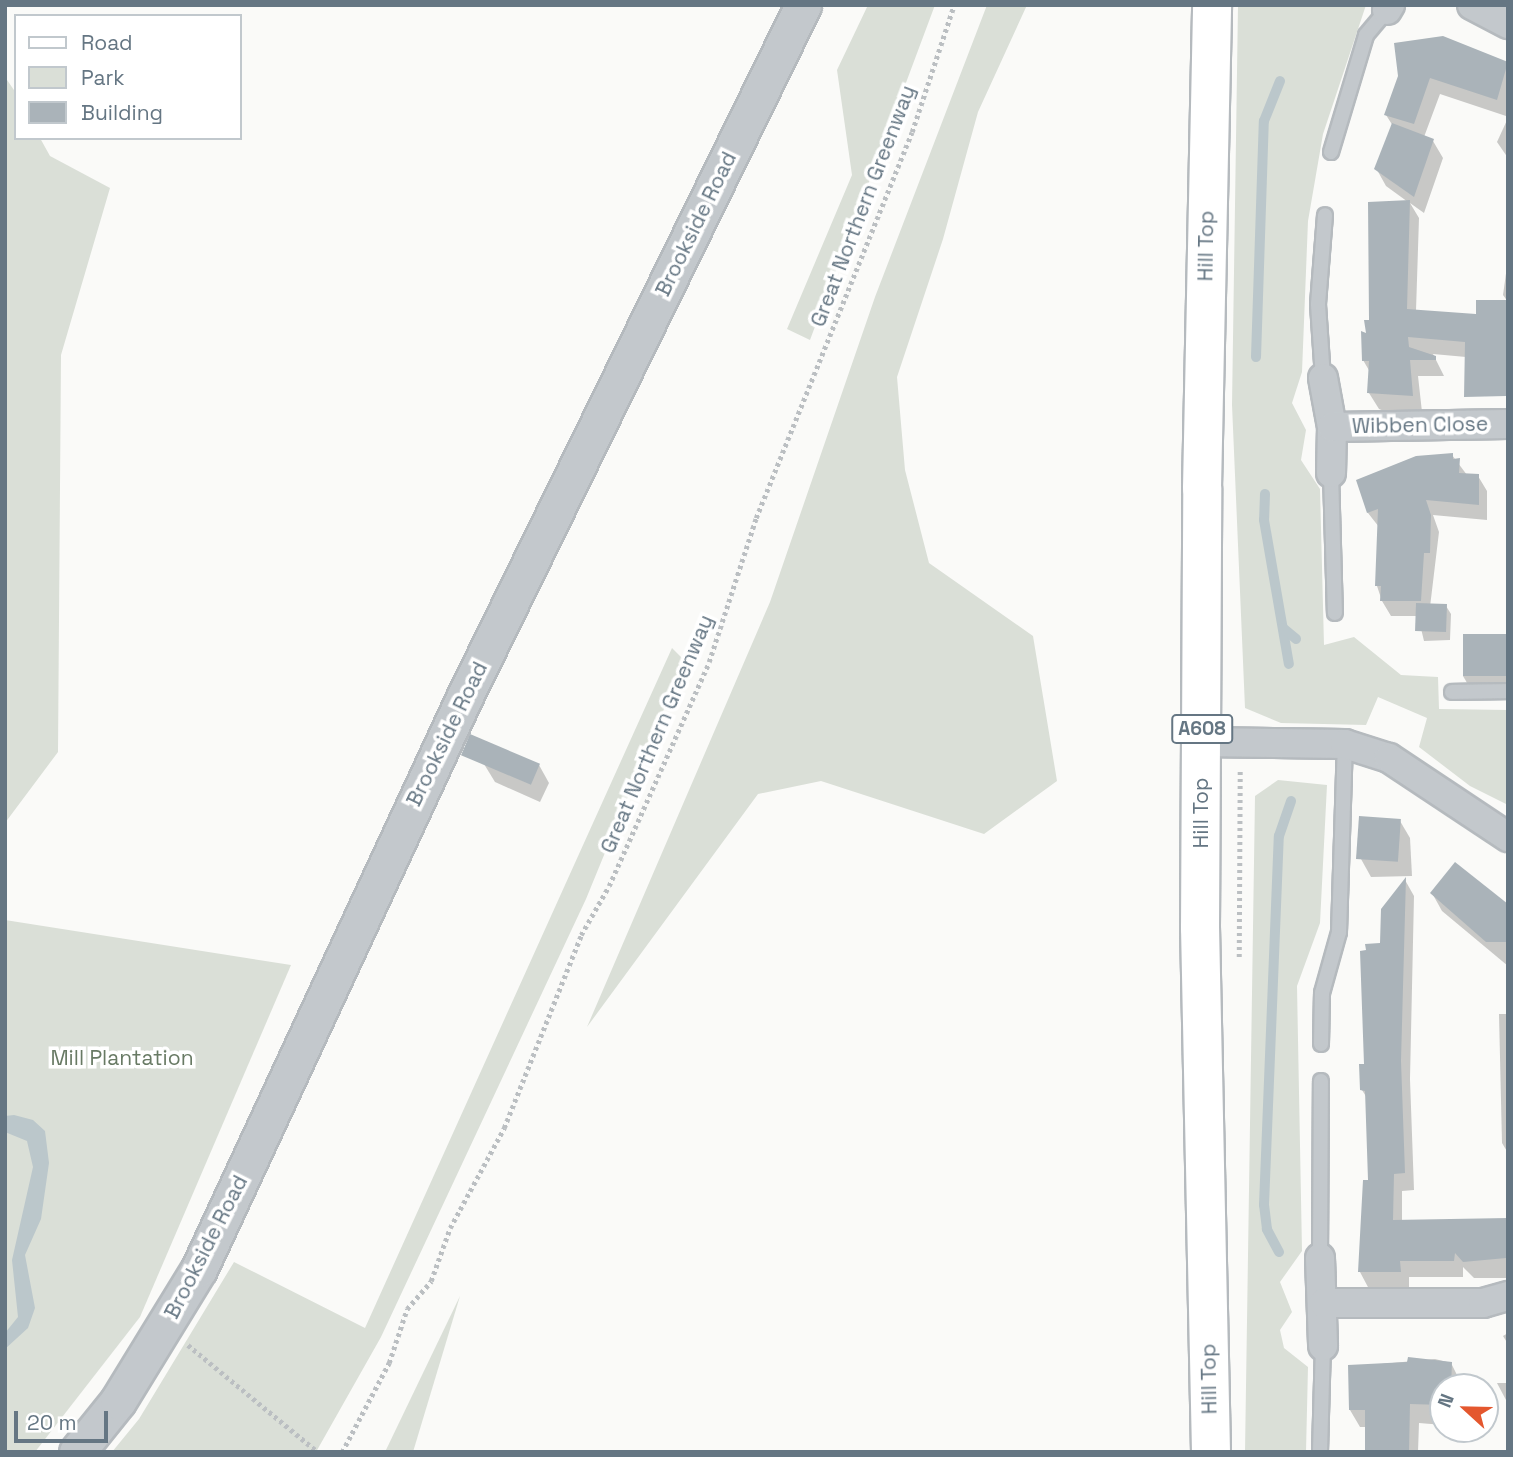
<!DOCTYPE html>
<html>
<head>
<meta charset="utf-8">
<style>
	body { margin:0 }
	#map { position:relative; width:1513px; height:1457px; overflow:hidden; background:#fafaf8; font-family:"Space Grotesk",sans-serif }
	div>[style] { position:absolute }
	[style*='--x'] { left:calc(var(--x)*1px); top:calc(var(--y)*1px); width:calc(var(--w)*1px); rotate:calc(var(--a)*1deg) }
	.green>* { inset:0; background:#dadfd7 }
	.water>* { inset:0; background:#bbc7cb }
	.shadow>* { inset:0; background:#0003 }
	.stream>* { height:10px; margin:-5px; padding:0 5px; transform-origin:5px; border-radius:5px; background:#bbc7cb }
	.building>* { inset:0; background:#aab3b9; transform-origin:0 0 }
	.path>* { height:4.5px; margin-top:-2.25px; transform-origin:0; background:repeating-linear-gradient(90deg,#bbbfc2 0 3.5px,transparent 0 7px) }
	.roads { filter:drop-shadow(2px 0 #b5babe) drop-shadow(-2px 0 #b5babe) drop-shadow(0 2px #b5babe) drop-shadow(0 -2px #b5babe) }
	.service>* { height:14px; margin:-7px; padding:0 7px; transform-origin:7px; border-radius:7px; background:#c3c8cc }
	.minor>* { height:28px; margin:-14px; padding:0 14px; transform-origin:14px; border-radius:14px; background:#c3c8cc }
	.tertiary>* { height:35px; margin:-17.5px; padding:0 17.5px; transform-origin:17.5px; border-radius:17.5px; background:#c3c8cc }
	.primary>* { height:38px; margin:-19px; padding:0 19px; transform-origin:19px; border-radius:19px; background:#fff }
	span { translate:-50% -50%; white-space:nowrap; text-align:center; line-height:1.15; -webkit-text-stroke:7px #fff; paint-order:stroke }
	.shield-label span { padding:2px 5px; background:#fff; border:2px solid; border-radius:5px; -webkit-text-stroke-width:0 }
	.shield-label { font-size:19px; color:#657683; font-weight:700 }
	.street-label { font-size:21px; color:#657683 }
	.park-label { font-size:21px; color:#687a64 }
	.frame { position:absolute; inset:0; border:7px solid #657683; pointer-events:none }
	.legend { position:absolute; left:14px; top:14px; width:228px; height:126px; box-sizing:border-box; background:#fff; border:2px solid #c1c8cd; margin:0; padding:9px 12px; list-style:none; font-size:21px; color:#657683 }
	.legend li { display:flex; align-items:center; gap:14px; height:35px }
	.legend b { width:35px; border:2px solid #c1c8cd }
	.north { position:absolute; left:1429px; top:1373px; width:70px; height:70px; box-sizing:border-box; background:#fff; border:2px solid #c1c8cd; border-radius:50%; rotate:292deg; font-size:19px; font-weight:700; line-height:28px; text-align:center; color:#657683 }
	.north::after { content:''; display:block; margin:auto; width:24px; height:32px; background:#e4572e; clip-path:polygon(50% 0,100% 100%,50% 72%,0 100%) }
	.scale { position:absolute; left:14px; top:1411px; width:94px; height:32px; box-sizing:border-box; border:4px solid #657683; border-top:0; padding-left:9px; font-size:21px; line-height:24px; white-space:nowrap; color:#657683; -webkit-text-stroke:5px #fff; paint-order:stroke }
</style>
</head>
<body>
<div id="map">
	<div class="green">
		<i style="clip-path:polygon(868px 5px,935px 5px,810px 340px,787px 329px,852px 175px,837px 70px)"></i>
		<i style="clip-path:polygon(987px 5px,1027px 5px,978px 112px,943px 239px,897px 377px,905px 470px,929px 563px,1033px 636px,1057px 781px,984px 834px,821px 781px,758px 794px,587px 1027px,770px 602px,875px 297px)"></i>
		<i style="clip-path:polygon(1238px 5px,1366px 5px,1323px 134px,1308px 221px,1302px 372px,1292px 403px,1306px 430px,1301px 460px,1320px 489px,1324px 645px,1354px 637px,1401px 675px,1438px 677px,1439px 709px,1508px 710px,1508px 805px,1470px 786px,1419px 747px,1427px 718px,1378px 697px,1366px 725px,1281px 723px,1245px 708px,1232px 405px)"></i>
		<i style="clip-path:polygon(5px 77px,16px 93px,16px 138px,40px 138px,50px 156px,110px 188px,61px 355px,58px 752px,5px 823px)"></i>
		<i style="clip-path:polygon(672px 648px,684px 660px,586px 899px,381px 1337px,316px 1452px,112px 1452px,139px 1419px,234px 1262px,365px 1328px)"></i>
		<i style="clip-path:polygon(1278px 780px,1327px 785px,1320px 923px,1297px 986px,1302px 1251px,1280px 1282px,1292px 1312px,1280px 1330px,1284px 1348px,1308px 1367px,1306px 1452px,1245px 1452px,1255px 796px)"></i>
		<i style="clip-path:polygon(5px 920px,291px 965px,140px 1317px,35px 1452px,5px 1452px)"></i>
		<i style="clip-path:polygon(460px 1296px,413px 1452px,385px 1452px)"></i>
	</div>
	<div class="water">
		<i style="clip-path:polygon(14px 1115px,33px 1120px,45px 1131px,49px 1163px,41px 1219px,25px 1255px,35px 1308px,28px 1328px,5px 1349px,5px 1333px,18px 1317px,12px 1260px,33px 1167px,27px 1141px,5px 1132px,5px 1116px)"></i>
	</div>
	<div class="shadow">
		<i style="clip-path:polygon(1443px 38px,1508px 64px,1508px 111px,1506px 116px,1440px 94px,1424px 137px,1433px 141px,1443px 158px,1424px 213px,1410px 203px,1419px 218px,1416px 311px,1479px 316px,1488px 359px,1433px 354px,1444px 376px,1418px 376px,1422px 412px,1389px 413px,1379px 409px,1369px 393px,1370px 372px,1363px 360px,1408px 202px,1386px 186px,1376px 168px,1393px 126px,1386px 115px)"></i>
		<i style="clip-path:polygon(1508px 118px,1508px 158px,1497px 142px)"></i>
		<i style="clip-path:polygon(1508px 259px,1508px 302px,1503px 295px)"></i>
		<i style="clip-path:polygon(1452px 455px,1467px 475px,1478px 476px,1487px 491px,1487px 520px,1433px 515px,1439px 532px,1430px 607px,1446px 606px,1451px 614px,1450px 640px,1424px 641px,1418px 616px,1391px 616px,1382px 601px,1377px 586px,1379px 527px,1368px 513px,1358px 481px)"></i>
		<i style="clip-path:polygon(1508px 635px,1508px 692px,1473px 693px,1463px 676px)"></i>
		<i style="clip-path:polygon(484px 764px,539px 765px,549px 783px,540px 802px,495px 782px)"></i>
		<i style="clip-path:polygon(1361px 818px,1400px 821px,1410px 838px,1412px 876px,1371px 877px,1361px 859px)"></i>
		<i style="clip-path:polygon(1405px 880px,1414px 896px,1410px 1079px,1414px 1190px,1402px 1191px,1402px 1222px,1508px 1221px,1508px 1278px,1474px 1278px,1463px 1267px,1463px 1277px,1409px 1277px,1409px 1288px,1369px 1289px,1360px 1272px,1365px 1182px,1369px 1182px,1367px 1098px,1362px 1090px,1382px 945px)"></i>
		<i style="clip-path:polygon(1432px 893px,1508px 905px,1508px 966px,1442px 911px)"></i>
		<i style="clip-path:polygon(1499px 1014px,1508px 1014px,1508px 1153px,1502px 1143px)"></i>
		<i style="clip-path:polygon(1508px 1333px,1508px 1344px,1503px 1336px)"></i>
		<i style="clip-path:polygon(1435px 1359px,1451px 1363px,1461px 1383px,1472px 1387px,1443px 1387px,1443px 1425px,1419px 1423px,1418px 1452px,1367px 1452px,1367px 1427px,1360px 1427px,1350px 1410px,1349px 1367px)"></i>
		<i style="clip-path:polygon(1497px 1383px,1508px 1383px,1508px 1402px,1506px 1400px)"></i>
	</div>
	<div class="stream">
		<i style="--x:1256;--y:357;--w:236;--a:-88.1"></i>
		<i style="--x:1264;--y:121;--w:43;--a:-68.2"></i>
		<i style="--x:1265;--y:494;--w:26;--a:92"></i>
		<i style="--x:1264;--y:520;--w:146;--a:80.2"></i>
		<i style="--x:1283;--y:628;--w:17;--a:40"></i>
		<i style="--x:1279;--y:1252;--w:26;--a:-118"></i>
		<i style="--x:1267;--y:1229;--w:24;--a:-97"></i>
		<i style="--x:1264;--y:1205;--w:369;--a:-87.7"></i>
		<i style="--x:1279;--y:836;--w:37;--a:-71"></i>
	</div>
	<div class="building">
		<i style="clip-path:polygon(1443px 36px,1508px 62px,1497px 100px,1430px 78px,1414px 124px,1384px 115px,1398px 76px,1394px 43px)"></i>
		<i style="clip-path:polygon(1392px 123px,1434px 139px,1414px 197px,1374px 169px)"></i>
		<i style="clip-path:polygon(1410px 200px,1407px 309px,1476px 314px,1476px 300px,1508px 300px,1506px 396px,1464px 397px,1465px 342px,1408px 337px,1409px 347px,1436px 356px,1436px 360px,1410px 360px,1413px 396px,1367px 393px,1369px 361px,1362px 361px,1361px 331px,1366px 333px,1364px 320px,1369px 320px,1368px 202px)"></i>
		<i style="clip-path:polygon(1453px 453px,1453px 459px,1460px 458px,1459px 473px,1479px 474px,1479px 505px,1426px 500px,1431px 515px,1430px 553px,1424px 553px,1421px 601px,1380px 601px,1381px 586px,1375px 586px,1378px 509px,1367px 513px,1356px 480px,1416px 456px)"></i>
		<i style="left:1447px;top:604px;width:28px;height:31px;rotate:92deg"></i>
		<i style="left:1463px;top:634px;width:45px;height:42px"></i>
		<i style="left:470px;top:734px;width:76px;height:23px;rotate:23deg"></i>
		<i style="left:1359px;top:816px;width:42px;height:43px;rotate:4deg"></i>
		<i style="clip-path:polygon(1455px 862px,1508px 904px,1508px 942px,1486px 942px,1430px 893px)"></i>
		<i style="clip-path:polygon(1406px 877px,1401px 1061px,1405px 1173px,1394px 1174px,1393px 1220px,1508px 1218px,1506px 1258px,1463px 1262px,1455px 1253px,1454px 1261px,1400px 1261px,1401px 1272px,1358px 1272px,1363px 1180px,1368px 1180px,1365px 1091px,1360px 1090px,1359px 1064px,1364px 1064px,1360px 951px,1366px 950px,1365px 944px,1380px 943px,1381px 909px)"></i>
		<i style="clip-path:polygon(1408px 1357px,1452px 1362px,1451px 1387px,1443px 1387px,1443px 1405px,1410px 1404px,1409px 1452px,1365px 1452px,1365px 1410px,1349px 1410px,1348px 1365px,1407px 1362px)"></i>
	</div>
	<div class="path">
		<i style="--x:1239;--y:957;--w:187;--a:-89.7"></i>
		<i style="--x:188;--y:1345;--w:168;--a:39.5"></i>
		<i style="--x:342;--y:1452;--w:101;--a:-62.2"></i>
		<i style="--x:389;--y:1363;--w:57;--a:-71.6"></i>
		<i style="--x:407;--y:1309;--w:37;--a:-49"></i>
		<i style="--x:431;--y:1281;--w:56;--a:-70.3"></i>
		<i style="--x:450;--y:1228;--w:114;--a:-61.6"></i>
		<i style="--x:504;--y:1128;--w:208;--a:-68.2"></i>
		<i style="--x:581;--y:935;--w:56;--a:-60.3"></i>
		<i style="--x:609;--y:886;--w:245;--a:-65.9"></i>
		<i style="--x:709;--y:662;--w:151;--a:-71.9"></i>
		<i style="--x:756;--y:518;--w:416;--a:-68"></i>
		<i style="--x:912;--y:132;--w:134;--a:-71.7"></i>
	</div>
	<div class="roads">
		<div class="service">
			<i style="--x:1331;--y:152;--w:122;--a:-73.3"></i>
			<i style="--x:1366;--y:35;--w:33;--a:-50"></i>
			<i style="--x:1323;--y:378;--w:74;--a:-93.9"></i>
			<i style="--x:1318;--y:304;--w:89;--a:-85.5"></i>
			<i style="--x:1331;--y:473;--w:140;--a:88.4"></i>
			<i style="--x:1452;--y:692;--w:56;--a:-1"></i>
			<i style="--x:1321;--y:1044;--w:51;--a:-88.9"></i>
			<i style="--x:1322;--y:993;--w:63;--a:-74.4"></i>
			<i style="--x:1339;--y:932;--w:188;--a:-88.2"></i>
			<i style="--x:1320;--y:1258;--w:177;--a:-89.7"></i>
			<i style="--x:1320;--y:1452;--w:106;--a:-88.4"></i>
		</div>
		<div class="minor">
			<i style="--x:1472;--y:5;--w:41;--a:27.8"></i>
			<i style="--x:1387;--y:10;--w:6;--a:-59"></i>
			<i style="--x:1323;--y:378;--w:50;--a:79.6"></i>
			<i style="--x:1332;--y:427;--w:46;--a:91.2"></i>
			<i style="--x:1332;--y:427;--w:176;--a:-1"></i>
			<i style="--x:1202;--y:742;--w:143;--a:0.8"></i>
			<i style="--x:1345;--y:744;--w:46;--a:17.7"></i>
			<i style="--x:1389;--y:758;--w:143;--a:33.6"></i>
			<i style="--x:1320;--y:1258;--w:88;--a:88"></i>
			<i style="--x:1324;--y:1303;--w:159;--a:0"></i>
			<i style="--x:1483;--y:1303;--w:26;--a:-16"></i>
		</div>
		<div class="tertiary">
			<i style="--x:77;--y:1452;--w:65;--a:-51.2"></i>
			<i style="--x:118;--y:1401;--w:155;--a:-58.5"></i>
			<i style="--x:199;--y:1269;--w:632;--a:-65.1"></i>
			<i style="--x:465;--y:696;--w:769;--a:-63.93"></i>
		</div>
		<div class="primary">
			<i style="--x:1211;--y:1452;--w:524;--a:-91.2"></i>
			<i style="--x:1200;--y:928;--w:440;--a:-89.7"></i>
			<i style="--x:1202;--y:488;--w:483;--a:-88.8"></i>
		</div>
	</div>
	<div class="shield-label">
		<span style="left:1202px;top:729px">A608</span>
	</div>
	<div class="street-label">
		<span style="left:863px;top:206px;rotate:-69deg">Great Northern Greenway</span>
		<span style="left:696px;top:224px;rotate:-64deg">Brookside Road</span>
		<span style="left:1206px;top:246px;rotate:-89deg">Hill Top</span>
		<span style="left:1420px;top:425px;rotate:-1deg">Wibben Close</span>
		<span style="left:447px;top:734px;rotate:-64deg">Brookside Road</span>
		<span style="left:657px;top:734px;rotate:-67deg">Great Northern Greenway</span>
		<span style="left:1201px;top:813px;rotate:-90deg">Hill Top</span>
		<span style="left:206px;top:1247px;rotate:-63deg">Brookside Road</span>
		<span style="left:1209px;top:1379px;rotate:-91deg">Hill Top</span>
	</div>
	<div class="park-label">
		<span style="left:122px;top:1058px">Mill Plantation</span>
	</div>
	<div class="frame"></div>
	<ul class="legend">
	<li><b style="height:9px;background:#fff"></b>Road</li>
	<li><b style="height:19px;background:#dadfd7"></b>Park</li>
	<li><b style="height:19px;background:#aab3b9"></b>Building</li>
	</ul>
	<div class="north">N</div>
	<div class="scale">20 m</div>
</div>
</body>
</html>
